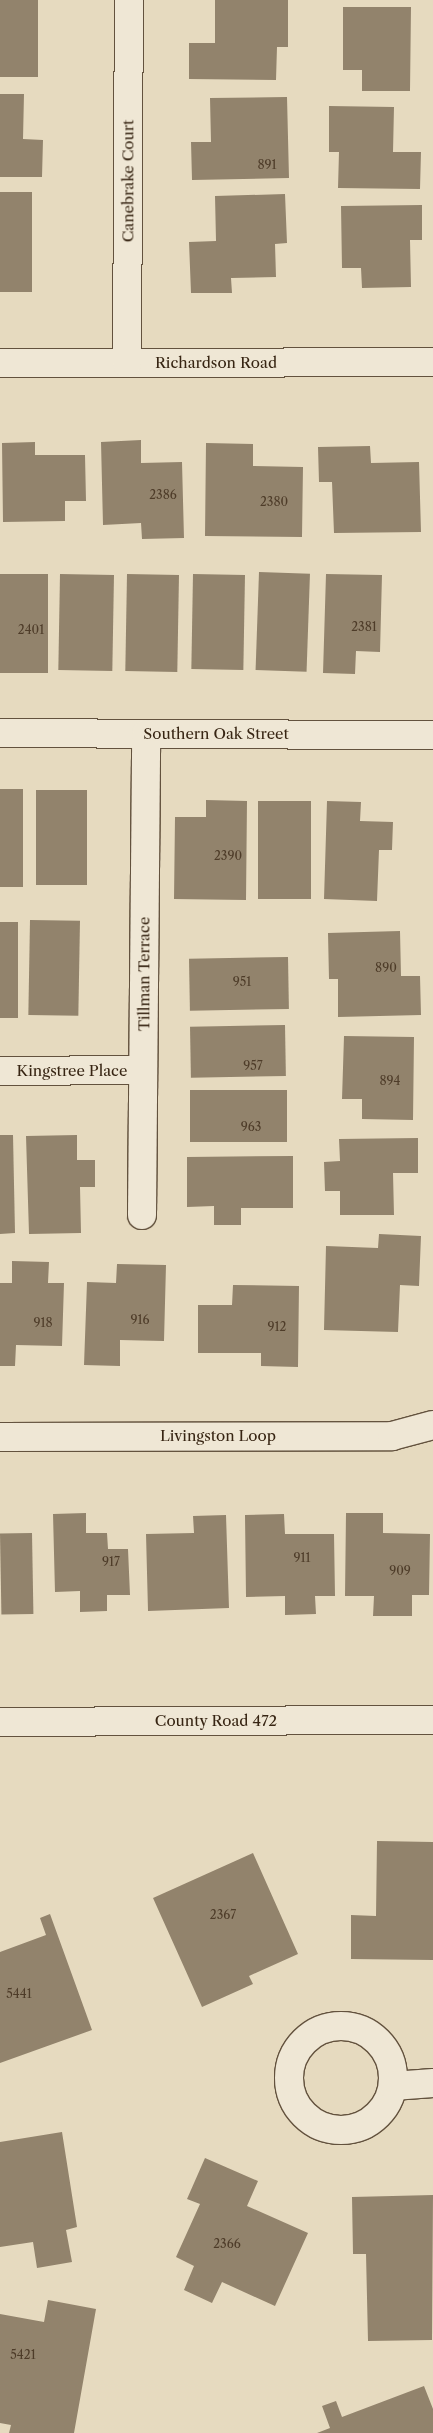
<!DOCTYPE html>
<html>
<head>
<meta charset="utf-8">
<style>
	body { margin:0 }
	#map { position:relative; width:433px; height:2433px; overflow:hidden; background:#e6dabf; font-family:"Libre Caslon Text",serif }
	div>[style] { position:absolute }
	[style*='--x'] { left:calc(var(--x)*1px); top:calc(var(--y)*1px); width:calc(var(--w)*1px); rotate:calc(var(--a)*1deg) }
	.building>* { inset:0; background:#92836c; transform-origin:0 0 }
	.roads { filter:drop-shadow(1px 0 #63523e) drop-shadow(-1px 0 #63523e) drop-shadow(0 1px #63523e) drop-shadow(0 -1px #63523e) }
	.minor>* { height:28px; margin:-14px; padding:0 14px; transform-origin:14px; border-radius:14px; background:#efe7d5 }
	.minor>.ring { margin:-14px; padding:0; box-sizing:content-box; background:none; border:28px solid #efe7d5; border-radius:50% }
	span { translate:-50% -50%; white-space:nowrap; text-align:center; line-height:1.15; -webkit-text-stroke:4px #efe7d5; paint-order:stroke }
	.number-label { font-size:12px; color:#4e3c29 }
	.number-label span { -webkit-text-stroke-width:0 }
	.street-label { font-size:15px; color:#372513 }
</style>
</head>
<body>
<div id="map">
	<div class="building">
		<i style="left:0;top:0;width:38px;height:77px"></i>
		<i style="clip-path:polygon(215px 0,288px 0,288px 47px,277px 47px,276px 80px,189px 79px,189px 43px,215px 43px)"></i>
		<i style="clip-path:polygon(343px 7px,411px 7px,410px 91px,362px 91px,362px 70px,343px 70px)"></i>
		<i style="clip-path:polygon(0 94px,24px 94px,23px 139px,43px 140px,42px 177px,0 177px)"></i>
		<i style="clip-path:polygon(287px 97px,289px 178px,192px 180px,191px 142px,211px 142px,210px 98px)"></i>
		<i style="clip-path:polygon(329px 106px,394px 107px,393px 152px,421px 152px,420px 189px,338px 188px,339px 152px,329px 152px)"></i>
		<i style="left:0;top:192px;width:32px;height:100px"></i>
		<i style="clip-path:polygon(285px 194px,287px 243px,275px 244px,276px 277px,231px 278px,232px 293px,191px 293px,189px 242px,216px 241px,215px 196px)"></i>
		<i style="clip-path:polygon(422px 205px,422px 240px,410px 240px,411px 287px,362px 288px,361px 268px,342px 268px,341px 206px)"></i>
		<i style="clip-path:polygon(141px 440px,141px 463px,182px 462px,184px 538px,142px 539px,141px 523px,103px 525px,101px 442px)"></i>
		<i style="clip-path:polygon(35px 442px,35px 455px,85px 455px,86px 501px,65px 501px,65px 521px,3px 522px,2px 443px)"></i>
		<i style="clip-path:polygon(206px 443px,253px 444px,253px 466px,303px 467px,302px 537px,205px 536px)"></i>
		<i style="clip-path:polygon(370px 446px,371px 463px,419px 462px,421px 532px,334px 533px,332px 482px,319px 482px,318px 447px)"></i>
		<i style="left:259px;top:572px;width:51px;height:98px;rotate:2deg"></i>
		<i style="left:0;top:574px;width:48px;height:99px"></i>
		<i style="left:60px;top:574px;width:54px;height:96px;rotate:1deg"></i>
		<i style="left:127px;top:574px;width:52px;height:97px;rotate:1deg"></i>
		<i style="left:193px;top:574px;width:52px;height:95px;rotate:1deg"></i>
		<i style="clip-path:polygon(326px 574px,382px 575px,380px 652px,356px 651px,355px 674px,323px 673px)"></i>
		<i style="left:0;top:789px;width:23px;height:98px"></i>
		<i style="left:36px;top:790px;width:51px;height:95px"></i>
		<i style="clip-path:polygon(206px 800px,247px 801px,246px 900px,174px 899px,175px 817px,206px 817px)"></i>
		<i style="left:258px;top:801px;width:53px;height:98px"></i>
		<i style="clip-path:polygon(327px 801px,361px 802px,360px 821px,393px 822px,392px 850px,379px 850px,377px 901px,324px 899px)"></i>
		<i style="left:30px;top:920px;width:50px;height:95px;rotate:1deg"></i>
		<i style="left:0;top:922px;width:18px;height:96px"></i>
		<i style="clip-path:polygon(400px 931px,401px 976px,420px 976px,421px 1015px,338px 1017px,338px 979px,329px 979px,328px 933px)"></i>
		<i style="left:288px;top:957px;width:52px;height:99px;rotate:89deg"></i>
		<i style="left:285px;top:1025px;width:51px;height:95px;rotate:89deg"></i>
		<i style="clip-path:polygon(344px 1036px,414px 1037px,413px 1120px,362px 1119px,362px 1099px,342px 1099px)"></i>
		<i style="left:190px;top:1090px;width:97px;height:52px"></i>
		<i style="clip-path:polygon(0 1135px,13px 1135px,15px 1233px,0 1234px)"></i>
		<i style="clip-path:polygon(77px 1135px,77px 1160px,95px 1160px,95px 1187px,80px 1187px,81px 1233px,29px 1234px,26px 1136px)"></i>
		<i style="clip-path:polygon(418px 1138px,418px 1173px,393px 1173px,394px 1215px,340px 1215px,340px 1191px,325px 1191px,324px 1162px,340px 1161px,339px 1139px)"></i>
		<i style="clip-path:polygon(293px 1156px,293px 1208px,241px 1208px,241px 1225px,214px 1225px,214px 1206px,187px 1207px,187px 1157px)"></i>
		<i style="clip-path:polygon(379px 1234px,421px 1236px,419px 1286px,400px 1285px,398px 1332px,324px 1330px,326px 1246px,378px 1248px)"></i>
		<i style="clip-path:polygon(12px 1261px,49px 1262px,48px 1283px,64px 1283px,62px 1346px,16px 1345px,15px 1366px,0 1366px,0 1283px,12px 1283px)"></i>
		<i style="clip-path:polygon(117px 1264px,166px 1265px,164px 1341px,120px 1340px,120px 1366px,84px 1365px,87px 1282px,116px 1283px)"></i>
		<i style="clip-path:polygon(233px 1285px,299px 1286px,298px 1367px,261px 1366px,261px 1353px,198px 1353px,198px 1305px,232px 1305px)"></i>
		<i style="clip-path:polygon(86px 1513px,86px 1533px,107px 1533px,108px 1549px,128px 1549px,130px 1595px,107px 1595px,107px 1611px,80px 1612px,80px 1591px,55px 1592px,53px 1514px)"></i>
		<i style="clip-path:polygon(346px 1513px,383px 1513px,383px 1533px,430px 1534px,429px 1595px,412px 1595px,412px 1616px,373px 1616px,374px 1596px,345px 1596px)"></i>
		<i style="clip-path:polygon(284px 1514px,285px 1534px,334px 1534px,335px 1596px,315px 1596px,316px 1614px,285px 1615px,285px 1596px,246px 1597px,245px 1515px)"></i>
		<i style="clip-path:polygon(226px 1515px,229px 1608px,148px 1611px,146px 1534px,194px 1533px,193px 1516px)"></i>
		<i style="left:32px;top:1533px;width:81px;height:32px;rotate:89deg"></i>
		<i style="clip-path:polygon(377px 1841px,433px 1842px,433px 1960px,351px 1959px,351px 1915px,376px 1916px)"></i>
		<i style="clip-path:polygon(253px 1853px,298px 1954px,249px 1976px,253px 1984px,202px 2007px,153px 1898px)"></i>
		<i style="clip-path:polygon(50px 1914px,92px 2030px,0 2063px,0 1952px,46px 1935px,40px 1918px)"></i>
		<i style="clip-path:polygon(62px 2132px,77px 2227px,66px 2230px,72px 2262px,37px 2268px,33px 2242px,0 2247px,0 2142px)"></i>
		<i style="clip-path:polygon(205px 2158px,258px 2181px,247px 2206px,308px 2233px,275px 2306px,222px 2282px,212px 2303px,184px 2290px,194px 2266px,176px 2257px,200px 2204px,187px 2199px)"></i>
		<i style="clip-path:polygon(433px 2195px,432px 2340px,368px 2341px,366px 2254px,353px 2254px,352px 2197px)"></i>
		<i style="clip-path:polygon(48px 2300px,96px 2309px,74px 2433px,9px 2433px,11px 2425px,0 2423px,0 2314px,44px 2322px)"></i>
		<i style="clip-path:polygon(424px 2386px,433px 2409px,433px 2433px,317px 2433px,330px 2428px,322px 2406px,336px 2401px,342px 2417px)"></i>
	</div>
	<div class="roads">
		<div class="minor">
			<i style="--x:0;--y:363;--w:433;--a:-0.1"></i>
			<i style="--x:127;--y:363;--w:363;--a:-89.7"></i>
			<i style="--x:0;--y:733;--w:433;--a:0.3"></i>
			<i style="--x:0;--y:1071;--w:143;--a:-0.4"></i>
			<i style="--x:142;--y:1215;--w:481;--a:-89.5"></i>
			<i style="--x:0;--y:1437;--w:392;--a:-0.1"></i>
			<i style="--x:392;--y:1436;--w:42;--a:-15"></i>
			<i style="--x:0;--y:1722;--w:433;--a:-0.3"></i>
			<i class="ring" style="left:289px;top:2026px;width:76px;height:76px"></i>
			<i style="--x:393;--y:2086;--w:40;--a:-4.3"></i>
		</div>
	</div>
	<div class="number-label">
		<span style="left:267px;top:165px">891</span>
		<span style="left:163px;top:495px">2386</span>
		<span style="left:274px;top:502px">2380</span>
		<span style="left:364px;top:627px">2381</span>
		<span style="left:31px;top:630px">2401</span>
		<span style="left:228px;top:856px">2390</span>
		<span style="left:386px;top:968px">890</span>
		<span style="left:242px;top:982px">951</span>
		<span style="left:253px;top:1066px">957</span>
		<span style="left:390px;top:1081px">894</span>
		<span style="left:251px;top:1127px">963</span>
		<span style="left:140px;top:1320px">916</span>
		<span style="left:43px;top:1323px">918</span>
		<span style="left:277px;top:1327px">912</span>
		<span style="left:302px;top:1558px">911</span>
		<span style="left:111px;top:1562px">917</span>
		<span style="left:400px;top:1571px">909</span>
		<span style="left:223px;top:1915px">2367</span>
		<span style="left:19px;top:1994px">5441</span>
		<span style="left:227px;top:2244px">2366</span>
		<span style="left:23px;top:2355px">5421</span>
	</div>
	<div class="street-label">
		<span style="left:128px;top:181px;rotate:-90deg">Canebrake Court</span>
		<span style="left:216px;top:363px">Richardson Road</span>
		<span style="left:216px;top:734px">Southern Oak Street</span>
		<span style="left:144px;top:974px;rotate:-90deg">Tillman Terrace</span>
		<span style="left:72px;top:1071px">Kingstree Place</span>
		<span style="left:218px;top:1436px">Livingston Loop</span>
		<span style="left:216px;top:1721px">County Road 472</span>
	</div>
</div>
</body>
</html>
